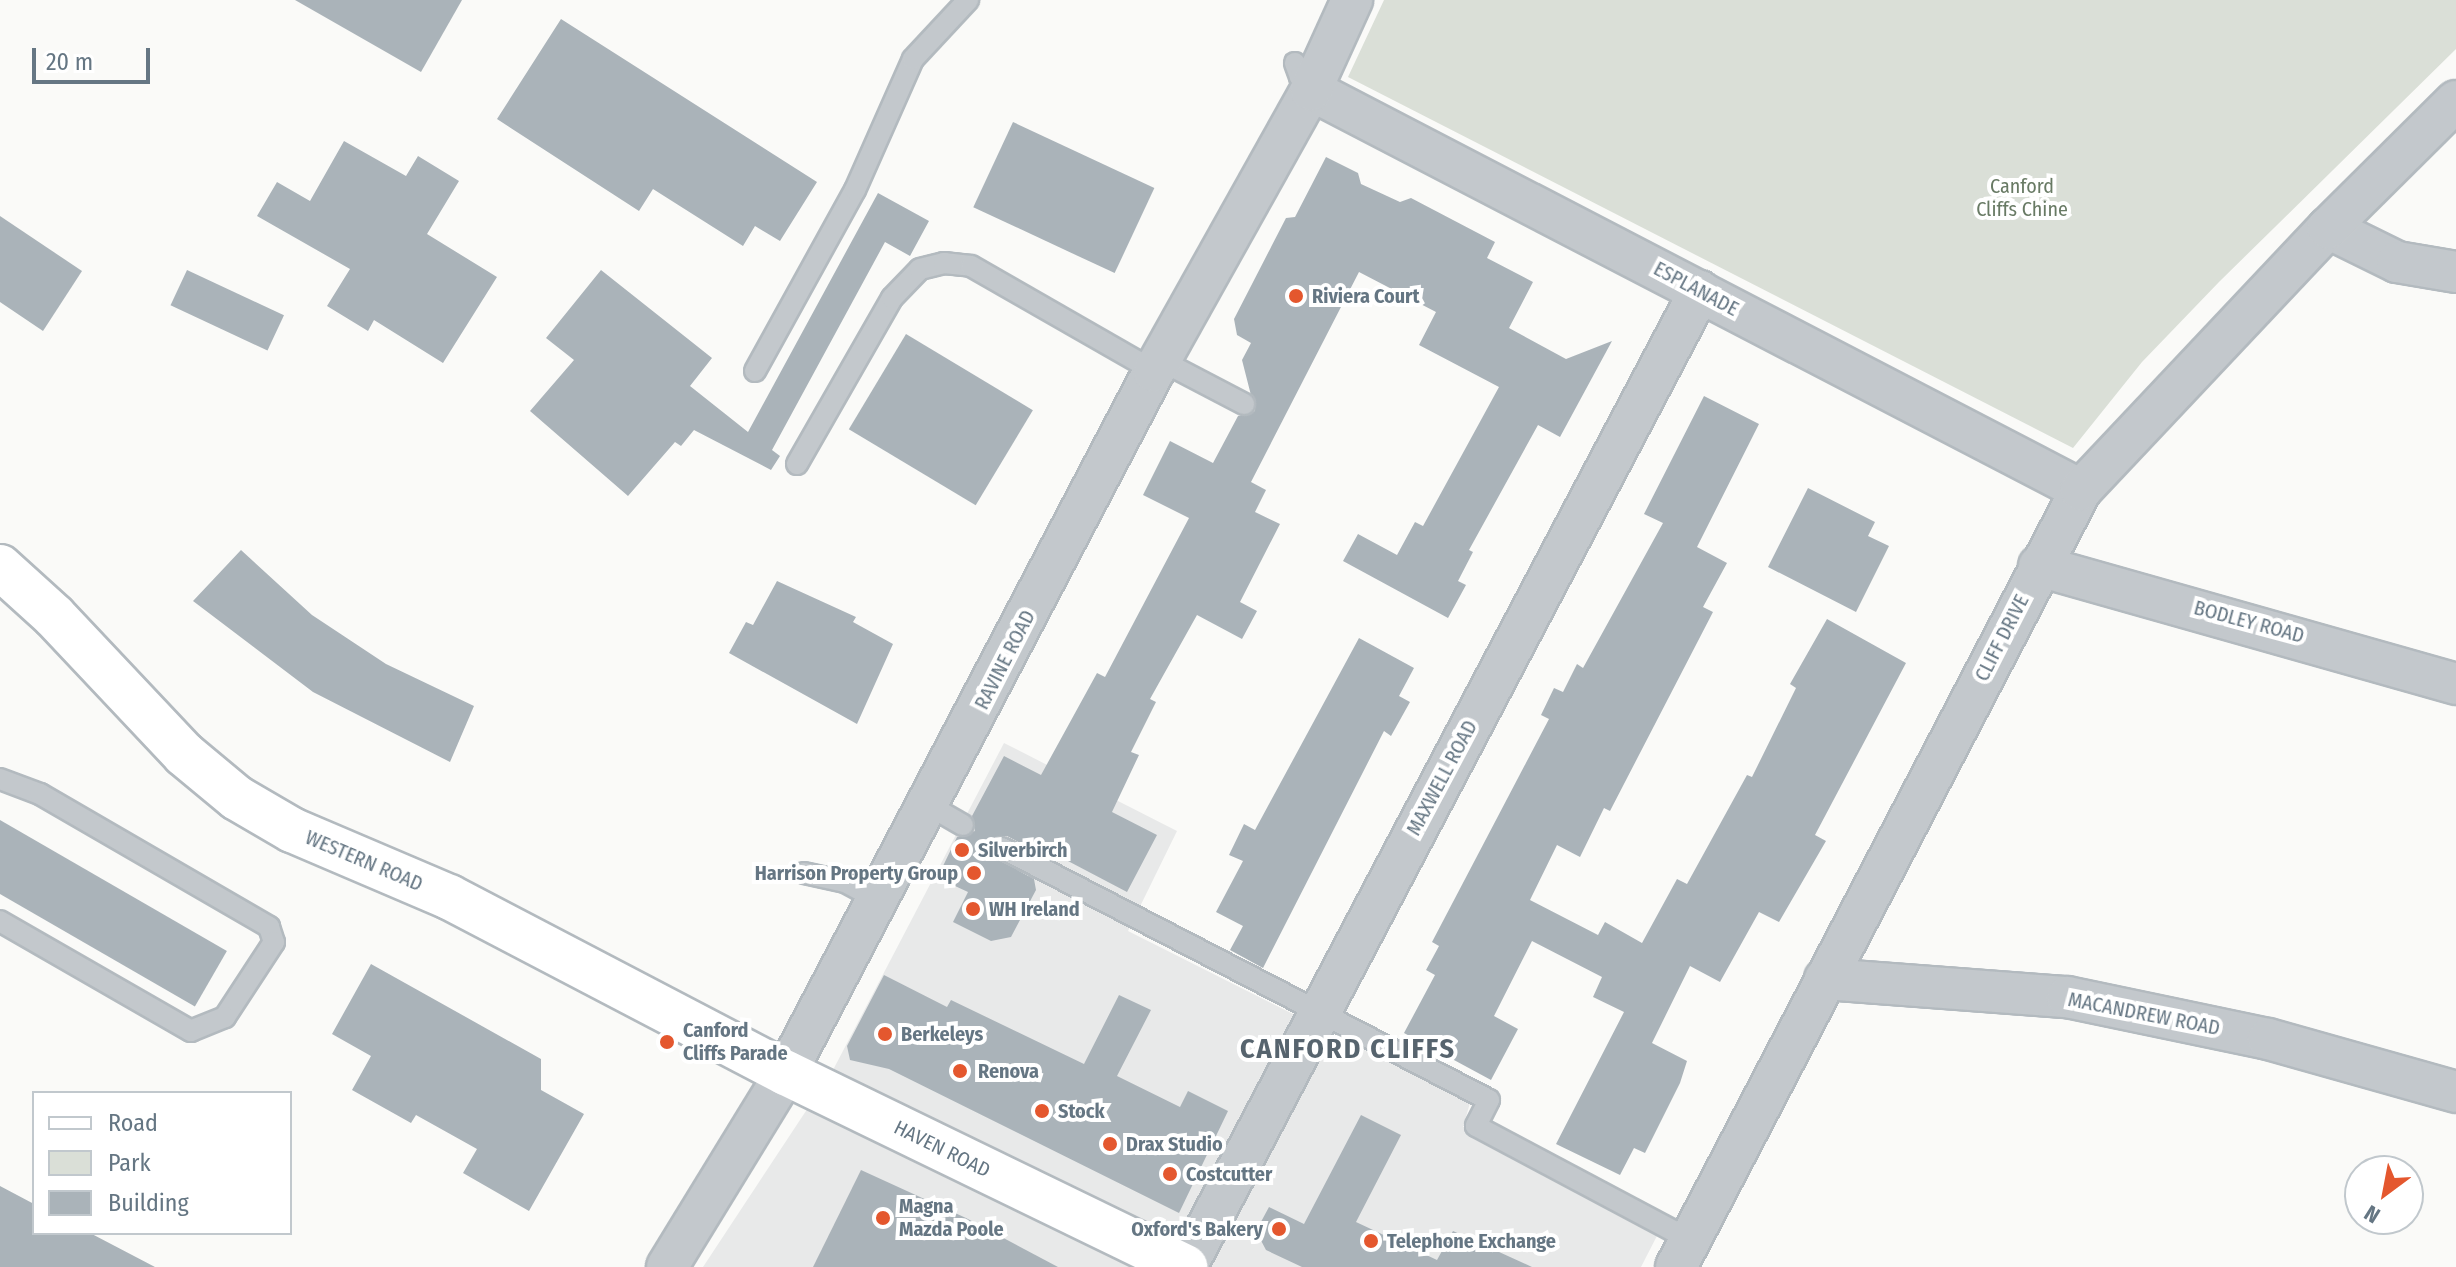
<!DOCTYPE html>
<html>
<head>
<meta charset="utf-8">
<style>
	body { margin:0 }
	#map { position:relative; width:2456px; height:1267px; overflow:hidden; background:#fafaf8; font-family:"Fira Sans Condensed",sans-serif }
	div>[style] { position:absolute }
	[style*='--x'] { left:calc(var(--x)*1px); top:calc(var(--y)*1px); width:calc(var(--w)*1px); rotate:calc(var(--a)*1deg) }
	.built>* { inset:0; background:#e8e9e9 }
	.green>* { inset:0; background:#dadfd7 }
	.building>* { inset:0; background:#aab3b9; transform-origin:0 0 }
	.roads { filter:drop-shadow(2px 0 #b3babf) drop-shadow(-2px 0 #b3babf) drop-shadow(0 2px #b3babf) drop-shadow(0 -2px #b3babf) }
	.lane>* { height:20px; margin:-10px; padding:0 10px; transform-origin:10px; border-radius:10px; background:#c3c8cc }
	.street>* { height:40px; margin:-20px; padding:0 20px; transform-origin:20px; border-radius:20px; background:#c3c8cc }
	.secondary>* { height:44px; margin:-22px; padding:0 22px; transform-origin:22px; border-radius:22px; background:#fff }
	.dots>* { width:22px; height:22px; translate:-50% -50%; box-sizing:border-box; border:4px solid #fff; border-radius:50% }
	span { translate:-50% -50%; white-space:nowrap; text-align:center; line-height:1.15; -webkit-text-stroke:8px #fff; paint-order:stroke }
	.park-label { font-size:20px; color:#687a64 }
	.street-label { font-size:20px; color:#657683 }
	.poi-label { font-size:20px; color:#657683; font-weight:700 }
	.left { translate:0 -50%; text-align:left }
	.right { translate:-100% -50%; text-align:right }
	.district-label { font-size:28px; color:#57646e; font-weight:700; letter-spacing:2px }
	.legend { position:absolute; left:32px; top:1091px; width:260px; height:144px; box-sizing:border-box; background:#fff; border:2px solid #c1c8cd; margin:0; padding:10px 14px; list-style:none; font-size:24px; color:#657683 }
	.legend li { display:flex; align-items:center; gap:16px; height:40px }
	.legend b { width:40px; border:2px solid #c1c8cd }
	.north { position:absolute; left:2344px; top:1155px; width:80px; height:80px; box-sizing:border-box; background:#fff; border:2px solid #c1c8cd; border-radius:50%; rotate:212deg; font-size:22px; font-weight:700; line-height:32px; text-align:center; color:#657683 }
	.north::after { content:''; display:block; margin:auto; width:28px; height:36px; background:#e4572e; clip-path:polygon(50% 0,100% 100%,50% 72%,0 100%) }
	.scale { position:absolute; left:32px; top:48px; width:118px; height:36px; box-sizing:border-box; border:4px solid #657683; border-top:0; padding-left:10px; font-size:24px; line-height:28px; white-space:nowrap; color:#657683; -webkit-text-stroke:6px #fff; paint-order:stroke }
</style>
</head>
<body>
<div id="map">
	<div class="built">
		<i style="clip-path:polygon(1004px 743px,1177px 831px,1128px 931px,1470px 1103px,1463px 1127px,1660px 1230px,1641px 1267px,703px 1267px,833px 1070px)"></i>
	</div>
	<div class="green">
		<i style="clip-path:polygon(1384px 0,2456px 0,2456px 49px,2219px 282px,2142px 362px,2073px 448px,1348px 77px)"></i>
	</div>
	<div class="building">
		<i style="clip-path:polygon(295px 0,462px 0,421px 72px)"></i>
		<i style="clip-path:polygon(561px 19px,817px 182px,780px 241px,755px 226px,743px 246px,653px 189px,639px 211px,497px 119px)"></i>
		<i style="left:1013px;top:122px;width:156px;height:94px;rotate:25deg"></i>
		<i style="clip-path:polygon(344px 141px,406px 176px,418px 156px,459px 181px,427px 234px,497px 277px,443px 363px,374px 320px,368px 331px,327px 306px,350px 269px,257px 216px,277px 182px,310px 201px)"></i>
		<i style="clip-path:polygon(1326px 157px,1358px 173px,1361px 184px,1400px 202px,1411px 198px,1495px 242px,1487px 258px,1533px 282px,1509px 328px,1566px 359px,1612px 341px,1560px 437px,1538px 425px,1469px 550px,1473px 552px,1458px 581px,1466px 585px,1448px 618px,1343px 561px,1358px 534px,1397px 555px,1415px 522px,1423px 526px,1499px 387px,1419px 345px,1436px 312px,1359px 272px,1251px 482px,1266px 490px,1255px 512px,1280px 524px,1240px 602px,1257px 611px,1242px 639px,1197px 615px,1150px 699px,1156px 702px,1131px 752px,1139px 755px,1112px 812px,1157px 835px,1127px 892px,1028px 840px,1030px 848px,1007px 836px,996px 837px,990px 843px,992px 856px,1034px 879px,1036px 890px,1011px 937px,991px 941px,953px 922px,968px 892px,955px 886px,960px 874px,943px 866px,957px 837px,975px 831px,972px 816px,1004px 756px,1041px 775px,1097px 673px,1105px 677px,1189px 518px,1143px 495px,1170px 441px,1213px 463px,1238px 416px,1255px 411px,1242px 360px,1251px 343px,1237px 335px,1234px 319px,1286px 218px,1295px 217px)"></i>
		<i style="clip-path:polygon(878px 193px,929px 221px,910px 256px,885px 242px,772px 450px,780px 456px,771px 470px,694px 430px,681px 446px,675px 442px,628px 496px,530px 411px,574px 360px,546px 338px,601px 270px,712px 358px,690px 386px,748px 432px)"></i>
		<i style="clip-path:polygon(0 216px,82px 271px,43px 331px,0 302px)"></i>
		<i style="left:187px;top:270px;width:107px;height:39px;rotate:25deg"></i>
		<i style="left:906px;top:334px;width:148px;height:111px;rotate:31deg"></i>
		<i style="clip-path:polygon(1704px 396px,1759px 424px,1697px 547px,1727px 563px,1703px 607px,1713px 612px,1610px 811px,1604px 808px,1580px 857px,1557px 845px,1530px 900px,1598px 935px,1605px 922px,1642px 943px,1677px 879px,1687px 884px,1747px 775px,1752px 777px,1796px 688px,1790px 684px,1827px 619px,1906px 663px,1815px 835px,1826px 841px,1779px 922px,1759px 912px,1720px 982px,1690px 966px,1652px 1043px,1687px 1061px,1680px 1083px,1645px 1153px,1634px 1148px,1620px 1175px,1556px 1144px,1624px 1012px,1593px 997px,1602px 977px,1532px 941px,1494px 1016px,1518px 1029px,1491px 1080px,1404px 1033px,1435px 975px,1426px 970px,1439px 946px,1432px 942px,1549px 719px,1541px 715px,1554px 688px,1563px 692px,1577px 664px,1583px 668px,1663px 523px,1644px 514px)"></i>
		<i style="clip-path:polygon(1808px 488px,1875px 522px,1868px 536px,1889px 546px,1856px 612px,1768px 567px)"></i>
		<i style="clip-path:polygon(241px 550px,312px 615px,386px 664px,474px 706px,450px 762px,313px 692px,193px 601px)"></i>
		<i style="clip-path:polygon(777px 581px,856px 617px,853px 622px,893px 644px,857px 724px,729px 653px,746px 622px,753px 625px)"></i>
		<i style="clip-path:polygon(1359px 638px,1414px 668px,1399px 696px,1410px 702px,1391px 736px,1384px 731px,1263px 968px,1230px 950px,1243px 926px,1216px 912px,1243px 861px,1229px 855px,1244px 824px,1255px 830px)"></i>
		<i style="left:0;top:820px;width:262px;height:64px;rotate:30deg"></i>
		<i style="clip-path:polygon(371px 964px,541px 1059px,541px 1090px,584px 1114px,529px 1211px,463px 1173px,477px 1149px,416px 1115px,411px 1123px,352px 1090px,371px 1056px,332px 1034px)"></i>
		<i style="clip-path:polygon(884px 975px,947px 1007px,951px 1000px,1084px 1064px,1119px 995px,1151px 1010px,1117px 1076px,1180px 1107px,1188px 1091px,1228px 1111px,1179px 1213px,889px 1069px,850px 1060px,847px 1046px)"></i>
		<i style="clip-path:polygon(1361px 1115px,1401px 1135px,1356px 1222px,1437px 1260px,1453px 1231px,1532px 1267px,1302px 1267px,1266px 1250px,1256px 1231px,1269px 1207px,1304px 1224px)"></i>
		<i style="clip-path:polygon(861px 1170px,966px 1218px,1058px 1267px,813px 1267px)"></i>
		<i style="clip-path:polygon(0 1186px,34px 1204px,34px 1233px,90px 1233px,155px 1267px,0 1267px)"></i>
	</div>
	<div class="roads">
		<div class="lane">
			<i style="--x:1295;--y:63;--w:15;--a:70"></i>
			<i style="--x:1300;--y:77;--w:14;--a:25"></i>
			<i style="--x:1160;--y:360;--w:95;--a:27.6"></i>
			<i style="--x:755;--y:371;--w:207;--a:-61.1"></i>
			<i style="--x:855;--y:190;--w:143;--a:-66.1"></i>
			<i style="--x:913;--y:59;--w:81;--a:-47"></i>
			<i style="--x:797;--y:464;--w:191;--a:-60.2"></i>
			<i style="--x:892;--y:298;--w:40;--a:-46"></i>
			<i style="--x:920;--y:269;--w:25;--a:-14"></i>
			<i style="--x:944;--y:263;--w:27;--a:6"></i>
			<i style="--x:971;--y:266;--w:211;--a:29.8"></i>
			<i style="--x:0;--y:779;--w:43;--a:20.6"></i>
			<i style="--x:40;--y:794;--w:265;--a:30.1"></i>
			<i style="--x:269;--y:927;--w:16;--a:72"></i>
			<i style="--x:274;--y:942;--w:90;--a:123.2"></i>
			<i style="--x:225;--y:1017;--w:37;--a:158"></i>
			<i style="--x:191;--y:1031;--w:220;--a:-150.1"></i>
			<i style="--x:930;--y:806;--w:38;--a:30"></i>
			<i style="--x:1002;--y:848;--w:548;--a:27.36"></i>
			<i style="--x:1489;--y:1100;--w:29;--a:117"></i>
			<i style="--x:1476;--y:1126;--w:242;--a:28"></i>
			<i style="--x:804;--y:873;--w:42;--a:12.4"></i>
			<i style="--x:845;--y:882;--w:38;--a:28"></i>
		</div>
		<div class="street">
			<i style="--x:1311;--y:90;--w:868;--a:27.45"></i>
			<i style="--x:2328;--y:228;--w:77;--a:26.2"></i>
			<i style="--x:2397;--y:262;--w:60;--a:9.6"></i>
			<i style="--x:2039;--y:566;--w:433;--a:15.8"></i>
			<i style="--x:1825;--y:979;--w:243;--a:4.3"></i>
			<i style="--x:2067;--y:997;--w:205;--a:11.8"></i>
			<i style="--x:2268;--y:1039;--w:195;--a:15.7"></i>
			<i style="--x:667;--y:1267;--w:228;--a:-58.5"></i>
			<i style="--x:786;--y:1073;--w:793;--a:-62.34"></i>
			<i style="--x:1154;--y:371;--w:322;--a:-60.8"></i>
			<i style="--x:1311;--y:90;--w:99;--a:-65.5"></i>
			<i style="--x:1186;--y:1267;--w:1103;--a:-62.23"></i>
			<i style="--x:1676;--y:1267;--w:876;--a:-62.47"></i>
			<i style="--x:2081;--y:490;--w:360;--a:-46.7"></i>
			<i style="--x:2328;--y:228;--w:180;--a:-44.8"></i>
		</div>
		<div class="secondary">
			<i style="--x:0;--y:567;--w:73;--a:42.2"></i>
			<i style="--x:54;--y:616;--w:190;--a:46.7"></i>
			<i style="--x:184;--y:754;--w:69;--a:39.7"></i>
			<i style="--x:237;--y:798;--w:64;--a:30.2"></i>
			<i style="--x:292;--y:830;--w:171;--a:23.1"></i>
			<i style="--x:449;--y:897;--w:380;--a:27.6"></i>
			<i style="--x:786;--y:1073;--w:444;--a:25.9"></i>
		</div>
	</div>
	<div class="dots">
		<i style="left:1296px;top:296px;background:#e4572e"></i>
		<i style="left:962px;top:850px;background:#e4572e"></i>
		<i style="left:974px;top:873px;background:#e4572e"></i>
		<i style="left:973px;top:909px;background:#e4572e"></i>
		<i style="left:885px;top:1034px;background:#e4572e"></i>
		<i style="left:667px;top:1042px;background:#e4572e"></i>
		<i style="left:960px;top:1071px;background:#e4572e"></i>
		<i style="left:1042px;top:1111px;background:#e4572e"></i>
		<i style="left:1110px;top:1144px;background:#e4572e"></i>
		<i style="left:1170px;top:1174px;background:#e4572e"></i>
		<i style="left:883px;top:1218px;background:#e4572e"></i>
		<i style="left:1279px;top:1229px;background:#e4572e"></i>
		<i style="left:1371px;top:1241px;background:#e4572e"></i>
	</div>
	<div class="park-label">
		<span style="left:2022px;top:198px">Canford<br>Cliffs Chine</span>
	</div>
	<div class="street-label">
		<span style="left:1696px;top:289px;rotate:28deg">ESPLANADE</span>
		<span style="left:2249px;top:622px;rotate:15deg">BODLEY ROAD</span>
		<span style="left:2002px;top:638px;rotate:-63deg">CLIFF DRIVE</span>
		<span style="left:1005px;top:660px;rotate:-63deg">RAVINE ROAD</span>
		<span style="left:1442px;top:778px;rotate:-62deg">MAXWELL ROAD</span>
		<span style="left:364px;top:861px;rotate:23deg">WESTERN ROAD</span>
		<span style="left:2144px;top:1014px;rotate:11deg">MACANDREW ROAD</span>
		<span style="left:942px;top:1149px;rotate:26deg">HAVEN ROAD</span>
	</div>
	<div class="poi-label">
		<span class="left" style="left:1312px;top:296px">Riviera Court</span>
		<span class="left" style="left:978px;top:850px">Silverbirch</span>
		<span class="right" style="left:958px;top:873px">Harrison Property Group</span>
		<span class="left" style="left:989px;top:909px">WH Ireland</span>
		<span class="left" style="left:683px;top:1042px">Canford<br>Cliffs Parade</span>
		<span class="left" style="left:901px;top:1034px">Berkeleys</span>
		<span class="left" style="left:978px;top:1071px">Renova</span>
		<span class="left" style="left:1058px;top:1111px">Stock</span>
		<span class="left" style="left:1126px;top:1144px">Drax Studio</span>
		<span class="left" style="left:1186px;top:1174px">Costcutter</span>
		<span class="left" style="left:899px;top:1218px">Magna<br>Mazda Poole</span>
		<span class="right" style="left:1263px;top:1229px">Oxford's Bakery</span>
		<span class="left" style="left:1387px;top:1241px">Telephone Exchange</span>
	</div>
	<div class="district-label">
		<span style="left:1348px;top:1049px">CANFORD CLIFFS</span>
	</div>
	<ul class="legend">
	<li><b style="height:10px;background:#fff"></b>Road</li>
	<li><b style="height:22px;background:#dadfd7"></b>Park</li>
	<li><b style="height:22px;background:#aab3b9"></b>Building</li>
	</ul>
	<div class="north">N</div>
	<div class="scale">20 m</div>
</div>
</body>
</html>
